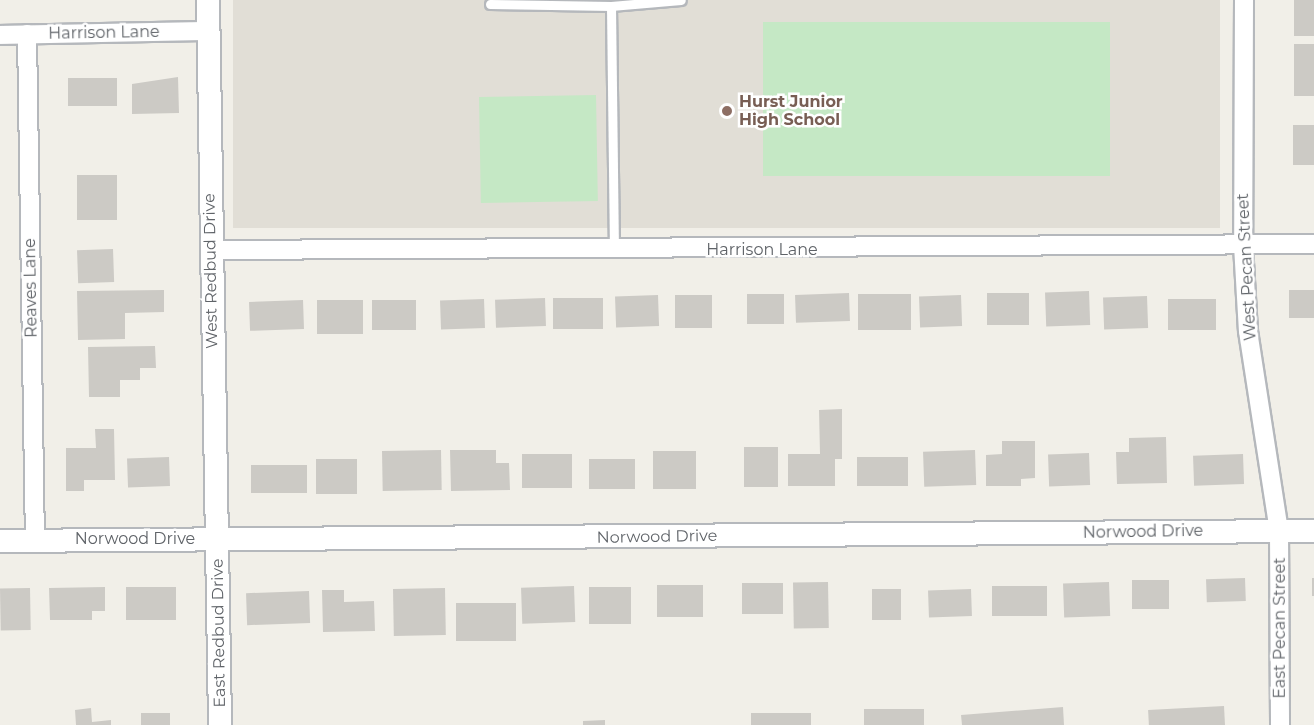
<!DOCTYPE html>
<html>
<head>
<meta charset="utf-8">
<style>
	body { margin:0 }
	#map { position:relative; width:1314px; height:725px; overflow:hidden; background:#f1efe8; font-family:Montserrat,sans-serif }
	div>[style] { position:absolute }
	[style*='--x'] { left:calc(var(--x)*1px); top:calc(var(--y)*1px); width:calc(var(--w)*1px); rotate:calc(var(--a)*1deg) }
	.education>* { inset:0; background:#e1ded6; transform-origin:0 0 }
	.green>* { inset:0; background:#c5e8c5; transform-origin:0 0 }
	.building>* { inset:0; background:#cccac5; transform-origin:0 0 }
	.roads { filter:drop-shadow(2px 0 #b5b8bc) drop-shadow(-2px 0 #b5b8bc) drop-shadow(0 2px #b5b8bc) drop-shadow(0 -2px #b5b8bc) }
	.service>* { height:9px; margin:-4.5px; padding:0 4.5px; transform-origin:4.5px; border-radius:4.5px; background:#fff }
	.minor>* { height:18px; margin:-9px; padding:0 9px; transform-origin:9px; border-radius:9px; background:#fff }
	.tertiary>* { height:22px; margin:-11px; padding:0 11px; transform-origin:11px; border-radius:11px; background:#fff }
	.dots>* { width:16px; height:16px; translate:-50% -50%; box-sizing:border-box; border:3px solid #fff; border-radius:50% }
	span { translate:-50% -50%; white-space:nowrap; text-align:center; line-height:1.15; -webkit-text-stroke:5px #fff; paint-order:stroke }
	.street-label { font-size:16px; color:#5f6368 }
	.education-label { font-size:16px; color:#785e54; font-weight:700 }
	.left { translate:0 -50%; text-align:left }
</style>
</head>
<body>
<div id="map">
	<div class="education">
		<i style="left:233px;top:0;width:987px;height:228px"></i>
	</div>
	<div class="green">
		<i style="left:1110px;top:22px;width:154px;height:347px;rotate:90deg"></i>
		<i style="left:596px;top:95px;width:106px;height:117px;rotate:89deg"></i>
	</div>
	<div class="building">
		<i style="left:1294px;top:0;width:20px;height:36px"></i>
		<i style="left:1294px;top:44px;width:20px;height:52px"></i>
		<i style="clip-path:polygon(178px 77px,179px 113px,132px 114px,132px 84px)"></i>
		<i style="left:117px;top:78px;width:28px;height:49px;rotate:90deg"></i>
		<i style="left:1314px;top:125px;width:40px;height:21px;rotate:90deg"></i>
		<i style="left:117px;top:175px;width:45px;height:40px;rotate:90deg"></i>
		<i style="left:113px;top:249px;width:33px;height:36px;rotate:88deg"></i>
		<i style="clip-path:polygon(164px 290px,164px 312px,125px 313px,125px 339px,78px 340px,77px 291px)"></i>
		<i style="left:1289px;top:290px;width:25px;height:28px"></i>
		<i style="left:1089px;top:291px;width:34px;height:44px;rotate:88deg"></i>
		<i style="left:849px;top:293px;width:28px;height:54px;rotate:88deg"></i>
		<i style="left:987px;top:293px;width:42px;height:32px"></i>
		<i style="left:784px;top:294px;width:30px;height:37px;rotate:90deg"></i>
		<i style="left:911px;top:294px;width:36px;height:53px;rotate:90deg"></i>
		<i style="left:658px;top:295px;width:31px;height:43px;rotate:88deg"></i>
		<i style="left:712px;top:295px;width:33px;height:37px;rotate:90deg"></i>
		<i style="left:961px;top:295px;width:31px;height:42px;rotate:88deg"></i>
		<i style="left:1147px;top:296px;width:32px;height:44px;rotate:88deg"></i>
		<i style="left:545px;top:298px;width:28px;height:50px;rotate:88deg"></i>
		<i style="left:553px;top:298px;width:50px;height:31px"></i>
		<i style="left:484px;top:299px;width:29px;height:44px;rotate:88deg"></i>
		<i style="left:1216px;top:299px;width:31px;height:48px;rotate:90deg"></i>
		<i style="left:303px;top:300px;width:29px;height:54px;rotate:88deg"></i>
		<i style="left:317px;top:300px;width:46px;height:34px"></i>
		<i style="left:416px;top:300px;width:30px;height:44px;rotate:90deg"></i>
		<i style="clip-path:polygon(155px 346px,156px 368px,140px 368px,140px 380px,120px 380px,120px 397px,89px 397px,88px 347px)"></i>
		<i style="clip-path:polygon(842px 409px,842px 459px,835px 459px,835px 486px,788px 486px,788px 454px,820px 454px,819px 410px)"></i>
		<i style="clip-path:polygon(95px 429px,114px 429px,115px 480px,84px 480px,84px 491px,66px 491px,66px 448px,96px 448px)"></i>
		<i style="clip-path:polygon(1166px 437px,1167px 483px,1117px 484px,1116px 452px,1129px 452px,1129px 438px)"></i>
		<i style="clip-path:polygon(1002px 441px,1035px 441px,1035px 478px,1021px 479px,1021px 486px,986px 486px,986px 455px,1002px 454px)"></i>
		<i style="left:744px;top:447px;width:34px;height:40px"></i>
		<i style="left:441px;top:450px;width:40px;height:59px;rotate:89deg"></i>
		<i style="clip-path:polygon(450px 450px,496px 450px,496px 463px,509px 463px,510px 490px,451px 491px)"></i>
		<i style="left:975px;top:450px;width:35px;height:52px;rotate:88deg"></i>
		<i style="left:653px;top:451px;width:43px;height:38px"></i>
		<i style="left:1089px;top:453px;width:32px;height:41px;rotate:88deg"></i>
		<i style="left:572px;top:454px;width:34px;height:50px;rotate:90deg"></i>
		<i style="left:1243px;top:454px;width:30px;height:50px;rotate:88deg"></i>
		<i style="left:169px;top:457px;width:29px;height:42px;rotate:88deg"></i>
		<i style="left:908px;top:457px;width:29px;height:51px;rotate:90deg"></i>
		<i style="left:357px;top:459px;width:35px;height:41px;rotate:90deg"></i>
		<i style="left:635px;top:459px;width:30px;height:46px;rotate:90deg"></i>
		<i style="left:307px;top:465px;width:28px;height:56px;rotate:90deg"></i>
		<i style="left:1245px;top:578px;width:23px;height:39px;rotate:88deg"></i>
		<i style="left:1312px;top:578px;width:2px;height:18px"></i>
		<i style="left:1132px;top:580px;width:37px;height:29px"></i>
		<i style="left:828px;top:582px;width:46px;height:35px;rotate:89deg"></i>
		<i style="left:1109px;top:582px;width:34px;height:46px;rotate:88deg"></i>
		<i style="left:783px;top:583px;width:31px;height:41px;rotate:90deg"></i>
		<i style="left:657px;top:585px;width:46px;height:32px"></i>
		<i style="left:574px;top:586px;width:36px;height:53px;rotate:88deg"></i>
		<i style="left:1047px;top:586px;width:30px;height:55px;rotate:90deg"></i>
		<i style="clip-path:polygon(105px 587px,105px 611px,92px 611px,92px 620px,50px 620px,49px 588px)"></i>
		<i style="left:126px;top:587px;width:50px;height:33px"></i>
		<i style="left:631px;top:587px;width:37px;height:42px;rotate:90deg"></i>
		<i style="left:30px;top:588px;width:42px;height:30px;rotate:89deg"></i>
		<i style="left:445px;top:588px;width:47px;height:52px;rotate:89deg"></i>
		<i style="left:872px;top:589px;width:29px;height:31px"></i>
		<i style="left:971px;top:589px;width:27px;height:43px;rotate:88deg"></i>
		<i style="clip-path:polygon(322px 590px,344px 590px,344px 602px,374px 601px,375px 631px,323px 632px)"></i>
		<i style="left:309px;top:591px;width:32px;height:63px;rotate:88deg"></i>
		<i style="left:516px;top:603px;width:38px;height:60px;rotate:90deg"></i>
		<i style="left:1224px;top:706px;width:19px;height:76px;rotate:87deg"></i>
		<i style="clip-path:polygon(1063px 707px,1064px 725px,962px 725px,961px 715px)"></i>
		<i style="clip-path:polygon(91px 708px,92px 722px,111px 720px,111px 725px,76px 725px,75px 710px)"></i>
		<i style="left:924px;top:709px;width:16px;height:60px;rotate:90deg"></i>
		<i style="left:141px;top:713px;width:29px;height:12px"></i>
		<i style="left:811px;top:713px;width:12px;height:60px;rotate:90deg"></i>
		<i style="clip-path:polygon(605px 720px,605px 725px,583px 725px,583px 721px)"></i>
	</div>
	<div class="roads">
		<div class="service">
			<i style="--x:490;--y:4;--w:121;--a:0.9"></i>
			<i style="--x:611;--y:6;--w:70;--a:-4.9"></i>
			<i style="--x:611;--y:6;--w:243;--a:89.3"></i>
		</div>
		<div class="minor">
			<i style="--x:1244;--y:0;--w:245;--a:90.2"></i>
			<i style="--x:1243;--y:245;--w:86;--a:86.7"></i>
			<i style="--x:1248;--y:331;--w:202;--a:81.2"></i>
			<i style="--x:1279;--y:531;--w:194;--a:89.7"></i>
			<i style="--x:27;--y:34;--w:507;--a:89.1"></i>
			<i style="--x:0;--y:35;--w:208;--a:-1.1"></i>
			<i style="--x:210;--y:250;--w:1104;--a:-0.31"></i>
		</div>
		<div class="tertiary">
			<i style="--x:208;--y:0;--w:725;--a:89.05"></i>
			<i style="--x:0;--y:541;--w:1314;--a:-0.44"></i>
		</div>
	</div>
	<div class="dots">
		<i style="left:727px;top:111px;background:#8d6e63"></i>
	</div>
	<div class="street-label">
		<span style="left:104px;top:33px;rotate:-1deg">Harrison Lane</span>
		<span style="left:762px;top:250px">Harrison Lane</span>
		<span style="left:1247px;top:267px;rotate:-93deg">West Pecan Street</span>
		<span style="left:211px;top:271px;rotate:-91deg">West Redbud Drive</span>
		<span style="left:31px;top:288px;rotate:-91deg">Reaves Lane</span>
		<span style="left:1143px;top:532px;rotate:-1deg">Norwood Drive</span>
		<span style="left:657px;top:537px;rotate:-1deg">Norwood Drive</span>
		<span style="left:135px;top:539px">Norwood Drive</span>
		<span style="left:1280px;top:628px;rotate:-90deg">East Pecan Street</span>
		<span style="left:219px;top:633px;rotate:-91deg">East Redbud Drive</span>
	</div>
	<div class="education-label">
		<span class="left" style="left:739px;top:111px">Hurst Junior<br>High School</span>
	</div>
</div>
</body>
</html>
